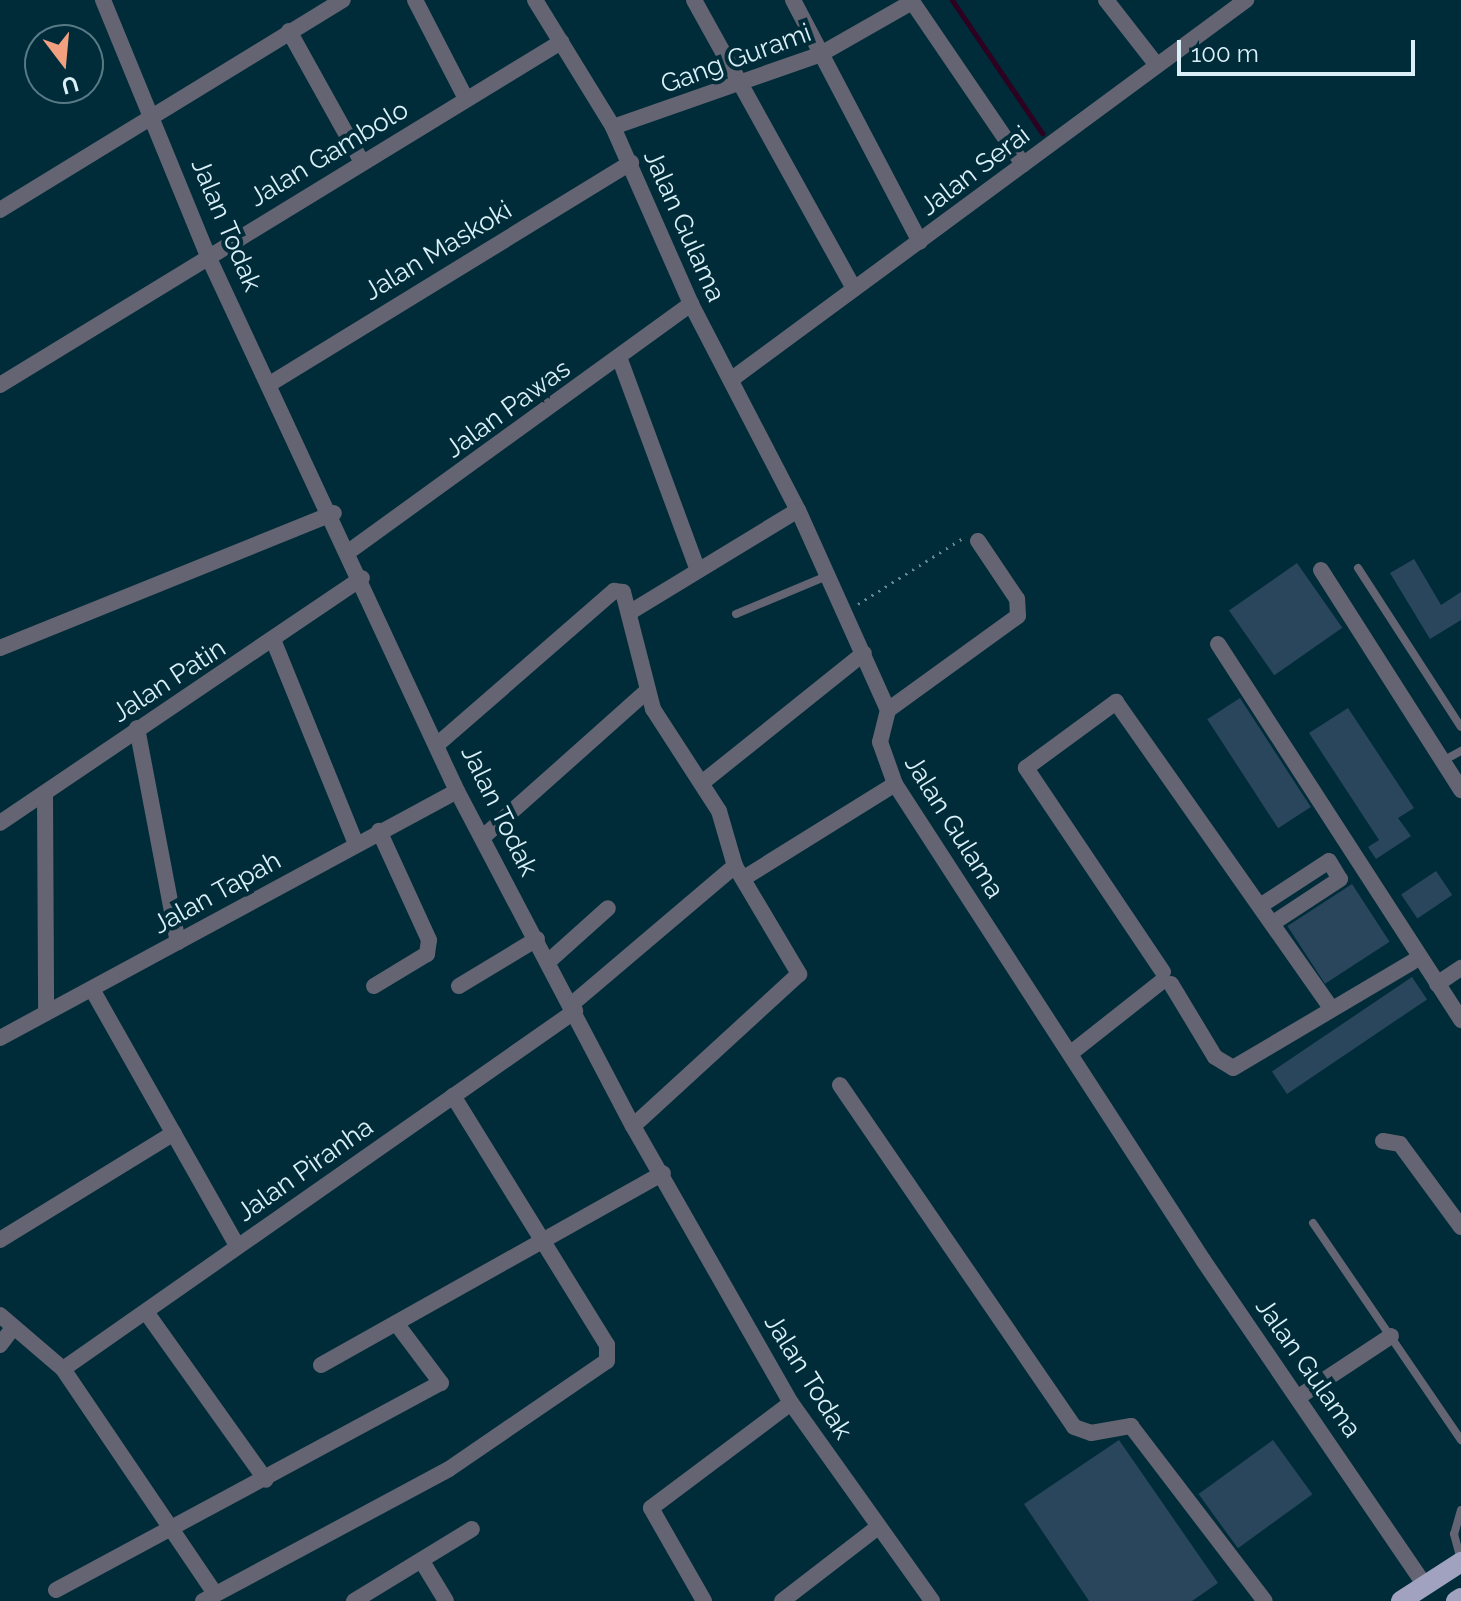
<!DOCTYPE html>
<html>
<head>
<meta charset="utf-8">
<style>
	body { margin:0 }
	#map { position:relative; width:1461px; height:1601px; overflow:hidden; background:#002c39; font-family:Raleway,sans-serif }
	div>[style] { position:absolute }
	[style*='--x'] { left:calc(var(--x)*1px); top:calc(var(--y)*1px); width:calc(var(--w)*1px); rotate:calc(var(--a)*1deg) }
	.stream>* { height:5px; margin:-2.5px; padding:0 2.5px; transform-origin:2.5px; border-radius:2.5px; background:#2d0120 }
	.building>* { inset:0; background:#29465c; transform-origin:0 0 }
	.path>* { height:3px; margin-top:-1.5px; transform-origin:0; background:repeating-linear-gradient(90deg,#658791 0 2px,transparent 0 8px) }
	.lane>* { height:8px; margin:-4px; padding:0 4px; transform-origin:4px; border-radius:4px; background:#646473 }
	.street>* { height:16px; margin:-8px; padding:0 8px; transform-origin:8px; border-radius:8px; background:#646473 }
	.primary>* { height:20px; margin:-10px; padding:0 10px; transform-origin:10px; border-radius:10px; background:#a0a2c0 }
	span { translate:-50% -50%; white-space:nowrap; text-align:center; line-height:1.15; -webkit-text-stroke:8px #002c39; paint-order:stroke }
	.street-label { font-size:26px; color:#daf0f8 }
	.north { position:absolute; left:24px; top:24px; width:80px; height:80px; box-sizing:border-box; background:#002c39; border:2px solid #577a85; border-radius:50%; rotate:164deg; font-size:22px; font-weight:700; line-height:32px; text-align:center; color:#daf0f8 }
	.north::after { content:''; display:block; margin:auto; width:28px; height:36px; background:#f2a07f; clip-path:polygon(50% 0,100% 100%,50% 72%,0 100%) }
	.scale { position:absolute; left:1177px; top:40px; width:238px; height:36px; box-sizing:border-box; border:4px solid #daf0f8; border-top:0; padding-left:10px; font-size:24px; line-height:28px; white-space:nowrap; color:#daf0f8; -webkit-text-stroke:6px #002c39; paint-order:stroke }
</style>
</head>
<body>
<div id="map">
	<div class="stream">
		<i style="--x:952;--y:0;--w:161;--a:55.9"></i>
	</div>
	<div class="building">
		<i style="clip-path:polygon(1414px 559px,1441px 605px,1461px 592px,1461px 620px,1430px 639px,1390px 573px)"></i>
		<i style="left:1297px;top:563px;width:79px;height:83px;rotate:55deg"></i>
		<i style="left:1240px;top:698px;width:130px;height:39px;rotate:57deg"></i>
		<i style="clip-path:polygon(1348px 708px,1414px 808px,1398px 818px,1411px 836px,1376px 859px,1368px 847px,1379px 840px,1309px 733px)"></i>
		<i style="left:1436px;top:871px;width:29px;height:42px;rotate:56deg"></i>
		<i style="left:1352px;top:884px;width:69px;height:77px;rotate:57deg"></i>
		<i style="left:1412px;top:977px;width:27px;height:169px;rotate:56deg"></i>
		<i style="clip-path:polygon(1119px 1440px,1218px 1583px,1192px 1601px,1089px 1601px,1024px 1504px)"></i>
		<i style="left:1273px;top:1440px;width:67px;height:92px;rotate:54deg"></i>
	</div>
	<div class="path">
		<i style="--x:858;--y:604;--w:124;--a:-32.2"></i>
	</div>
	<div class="lane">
		<i style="--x:1358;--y:568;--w:189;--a:57.1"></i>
		<i style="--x:736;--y:614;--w:99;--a:-22.7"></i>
		<i style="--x:1450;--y:757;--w:13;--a:-29"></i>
		<i style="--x:1313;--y:1223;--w:263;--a:55.7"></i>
		<i style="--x:1461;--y:1510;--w:25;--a:106"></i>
		<i style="--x:1454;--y:1534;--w:27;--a:75"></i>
	</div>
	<div class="street">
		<i style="--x:103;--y:0;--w:274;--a:67.7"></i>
		<i style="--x:207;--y:254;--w:592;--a:65.04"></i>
		<i style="--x:457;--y:791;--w:378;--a:62.3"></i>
		<i style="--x:633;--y:1126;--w:319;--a:60.3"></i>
		<i style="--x:791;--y:1403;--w:243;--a:54.5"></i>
		<i style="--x:415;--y:0;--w:111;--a:62.7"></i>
		<i style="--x:535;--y:0;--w:149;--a:58.4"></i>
		<i style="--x:613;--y:127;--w:193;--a:66.2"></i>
		<i style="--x:691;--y:304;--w:232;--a:62.6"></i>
		<i style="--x:798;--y:510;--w:219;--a:65.8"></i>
		<i style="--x:888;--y:710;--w:33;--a:104"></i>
		<i style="--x:880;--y:742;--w:45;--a:70.3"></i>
		<i style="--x:895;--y:784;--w:567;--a:57.09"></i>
		<i style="--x:1203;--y:1260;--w:394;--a:55.7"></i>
		<i style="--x:694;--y:0;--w:330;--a:61"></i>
		<i style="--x:793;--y:0;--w:273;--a:62.3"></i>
		<i style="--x:911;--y:0;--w:199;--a:55.7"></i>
		<i style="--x:1106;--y:0;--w:81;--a:52"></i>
		<i style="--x:289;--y:31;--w:150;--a:60.9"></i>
		<i style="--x:613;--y:127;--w:218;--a:-19.3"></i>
		<i style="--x:819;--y:55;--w:107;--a:-29.7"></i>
		<i style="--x:0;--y:210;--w:402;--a:-31.5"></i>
		<i style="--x:619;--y:357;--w:227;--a:69.7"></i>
		<i style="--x:732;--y:379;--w:639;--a:-36.4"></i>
		<i style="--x:273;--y:382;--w:420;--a:-31.5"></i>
		<i style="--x:0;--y:385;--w:658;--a:-31.44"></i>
		<i style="--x:351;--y:550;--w:420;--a:-35.9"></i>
		<i style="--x:1321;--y:570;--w:261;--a:57.5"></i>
		<i style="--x:632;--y:611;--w:194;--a:-31.3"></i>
		<i style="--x:274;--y:642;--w:218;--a:67.9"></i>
		<i style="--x:1218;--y:644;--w:448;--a:57.1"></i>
		<i style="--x:0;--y:648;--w:360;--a:-22"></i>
		<i style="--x:888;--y:710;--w:160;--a:-35.9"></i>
		<i style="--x:1018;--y:616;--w:17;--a:-93"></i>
		<i style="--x:1017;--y:599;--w:70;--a:-123.9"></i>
		<i style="--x:137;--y:728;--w:218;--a:79.2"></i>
		<i style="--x:439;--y:743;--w:232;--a:-41"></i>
		<i style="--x:614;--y:591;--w:9;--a:6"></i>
		<i style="--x:623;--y:592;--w:121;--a:75.6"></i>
		<i style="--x:653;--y:709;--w:121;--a:57.1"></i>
		<i style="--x:719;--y:811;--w:57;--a:73.8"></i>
		<i style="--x:735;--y:866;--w:126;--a:59.3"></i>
		<i style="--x:799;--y:974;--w:225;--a:137.5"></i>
		<i style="--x:703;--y:782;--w:206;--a:-38.7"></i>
		<i style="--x:45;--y:795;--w:217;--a:89.7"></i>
		<i style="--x:0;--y:823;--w:437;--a:-34.1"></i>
		<i style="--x:482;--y:838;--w:222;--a:-41.7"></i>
		<i style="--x:744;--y:878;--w:178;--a:-31.9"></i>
		<i style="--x:1260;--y:906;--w:82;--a:-33.1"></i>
		<i style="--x:1329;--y:861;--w:21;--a:59"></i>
		<i style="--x:1340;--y:879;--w:80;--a:146.7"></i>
		<i style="--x:549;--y:961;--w:79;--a:-41.9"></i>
		<i style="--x:1163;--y:972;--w:246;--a:-123.9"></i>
		<i style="--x:1026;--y:768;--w:112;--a:-36.3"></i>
		<i style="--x:1116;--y:702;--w:375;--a:54.9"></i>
		<i style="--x:1171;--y:984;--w:85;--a:58.9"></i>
		<i style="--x:1215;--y:1057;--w:21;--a:31"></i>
		<i style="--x:1233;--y:1068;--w:208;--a:-30.6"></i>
		<i style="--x:1437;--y:984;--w:29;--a:-34"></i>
		<i style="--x:374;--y:986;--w:62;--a:-31.1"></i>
		<i style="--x:427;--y:954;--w:14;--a:-82"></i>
		<i style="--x:429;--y:940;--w:120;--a:-114.6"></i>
		<i style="--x:459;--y:986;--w:91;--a:-31.1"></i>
		<i style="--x:93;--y:991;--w:293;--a:60.5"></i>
		<i style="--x:572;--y:1004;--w:214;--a:-40.3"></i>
		<i style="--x:0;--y:1038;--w:519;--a:-28.39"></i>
		<i style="--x:1071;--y:1053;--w:115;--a:-38.3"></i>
		<i style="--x:840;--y:1085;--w:414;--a:55.6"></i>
		<i style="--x:1074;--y:1427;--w:18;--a:19"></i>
		<i style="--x:1091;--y:1433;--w:41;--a:-9.9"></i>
		<i style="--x:1131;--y:1426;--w:220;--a:52.6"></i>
		<i style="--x:1383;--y:1141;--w:17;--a:10"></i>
		<i style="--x:1400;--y:1144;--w:103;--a:53.7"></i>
		<i style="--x:0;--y:1240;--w:204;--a:-31.6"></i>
		<i style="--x:146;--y:1312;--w:206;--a:54.5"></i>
		<i style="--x:0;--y:1315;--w:83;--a:40.6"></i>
		<i style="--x:63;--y:1369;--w:269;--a:55.9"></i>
		<i style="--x:0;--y:1345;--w:21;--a:-53"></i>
		<i style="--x:321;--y:1365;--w:392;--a:-29.3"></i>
		<i style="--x:63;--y:1369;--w:625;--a:-34.96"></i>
		<i style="--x:1300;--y:1396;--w:109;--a:-33.4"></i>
		<i style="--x:423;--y:1563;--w:44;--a:58.8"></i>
		<i style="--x:56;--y:1590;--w:437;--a:-28.3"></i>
		<i style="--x:441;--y:1383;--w:75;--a:-126.9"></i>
		<i style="--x:203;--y:1601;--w:279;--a:-28.2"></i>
		<i style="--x:449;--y:1469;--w:191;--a:-34.4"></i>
		<i style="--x:607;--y:1361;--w:16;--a:-90"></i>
		<i style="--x:607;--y:1345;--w:293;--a:-121.7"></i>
		<i style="--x:354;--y:1601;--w:138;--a:-31.4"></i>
		<i style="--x:704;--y:1601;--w:107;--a:-119.7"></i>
		<i style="--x:651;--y:1508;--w:175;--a:-36.9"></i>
		<i style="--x:782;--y:1601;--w:121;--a:-37.6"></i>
	</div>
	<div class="primary">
		<i style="--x:1401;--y:1601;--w:72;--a:-33"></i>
		<i style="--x:1456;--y:1601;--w:6;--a:-31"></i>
	</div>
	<div class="street-label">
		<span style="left:736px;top:59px;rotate:-20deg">Gang Gurami</span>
		<span style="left:329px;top:154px;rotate:-31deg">Jalan Gambolo</span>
		<span style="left:975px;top:171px;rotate:-37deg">Jalan Serai</span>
		<span style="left:226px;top:225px;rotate:67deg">Jalan Todak</span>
		<span style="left:684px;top:226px;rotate:66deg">Jalan Gulama</span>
		<span style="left:438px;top:251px;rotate:-31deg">Jalan Maskoki</span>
		<span style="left:508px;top:409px;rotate:-36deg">Jalan Pawas</span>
		<span style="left:169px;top:681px;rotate:-33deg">Jalan Patin</span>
		<span style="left:499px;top:811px;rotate:64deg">Jalan Todak</span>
		<span style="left:954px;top:827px;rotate:58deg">Jalan Gulama</span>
		<span style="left:217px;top:893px;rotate:-29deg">Jalan Tapah</span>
		<span style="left:305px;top:1170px;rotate:-35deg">Jalan Piranha</span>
		<span style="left:1308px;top:1368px;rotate:55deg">Jalan Gulama</span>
		<span style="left:808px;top:1377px;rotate:58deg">Jalan Todak</span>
	</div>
	<div class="north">U</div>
	<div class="scale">100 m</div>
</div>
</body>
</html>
